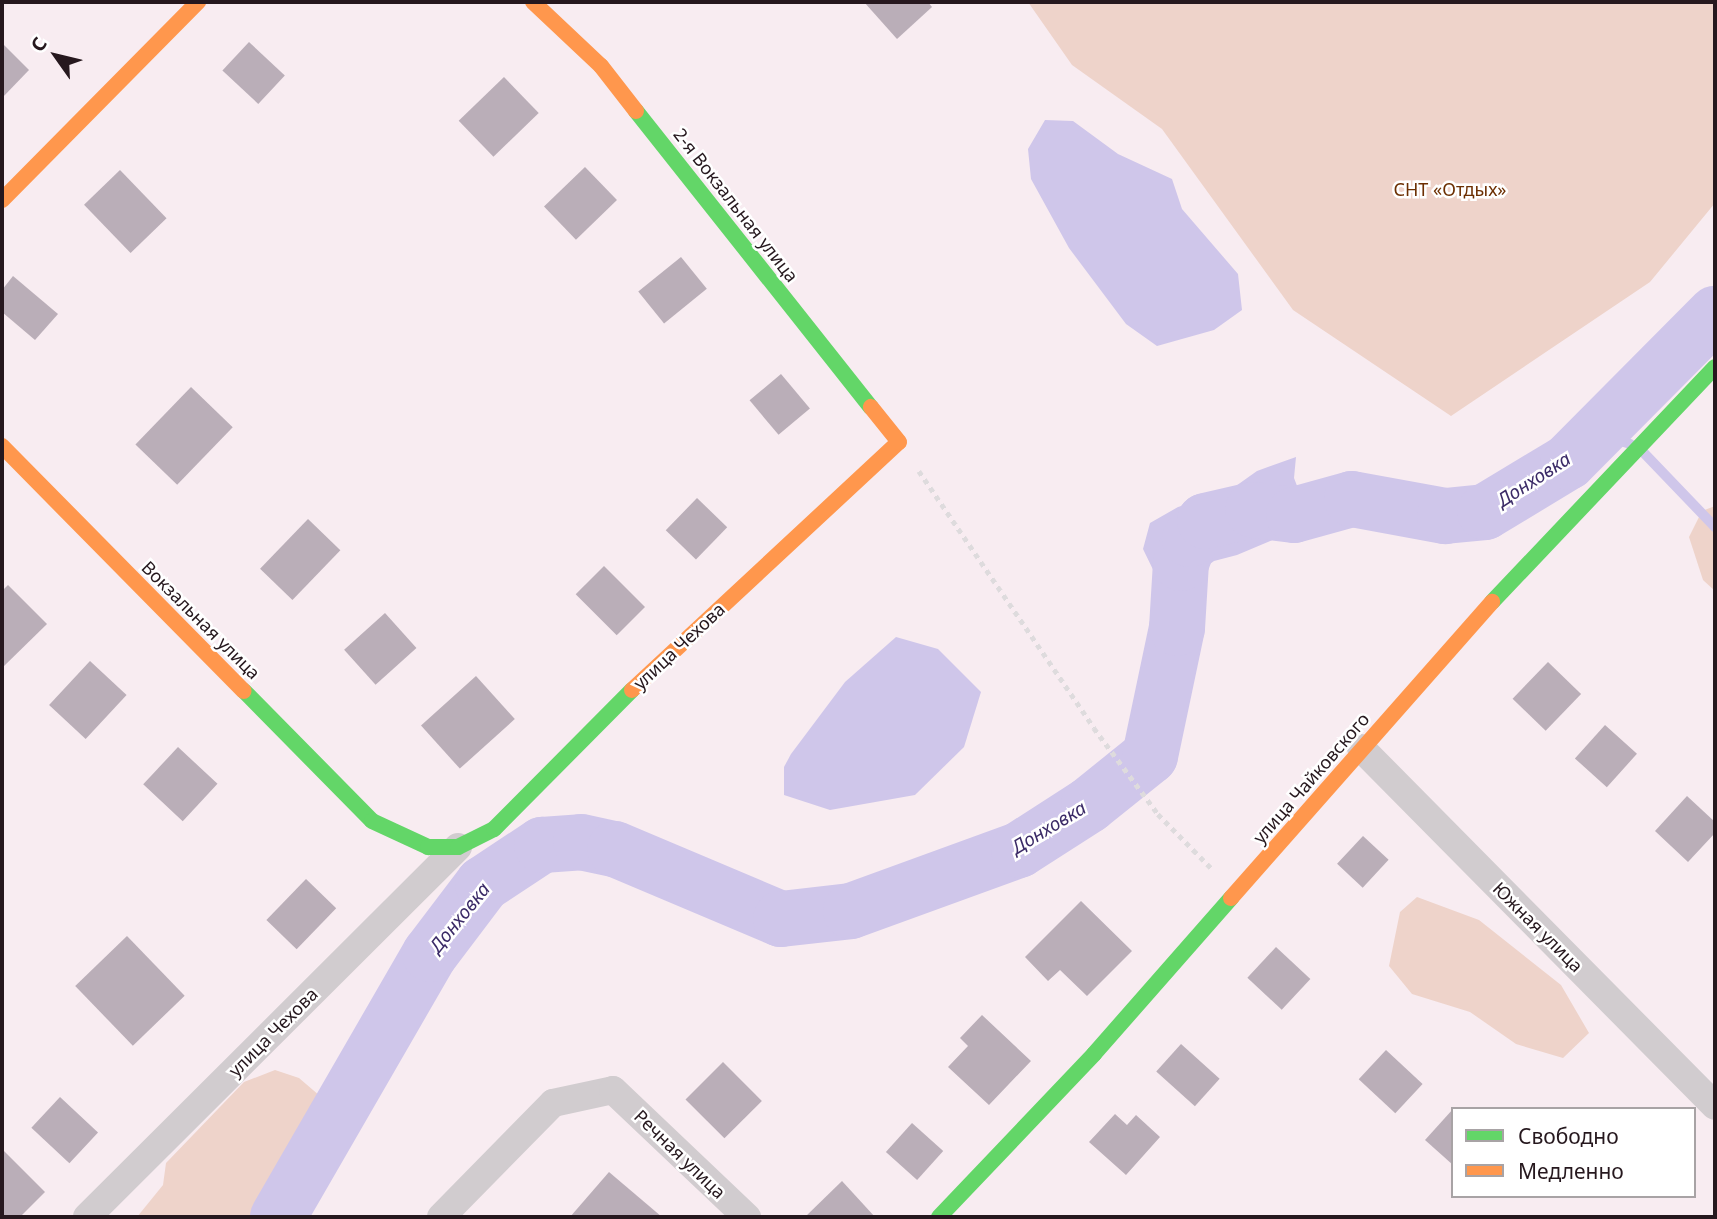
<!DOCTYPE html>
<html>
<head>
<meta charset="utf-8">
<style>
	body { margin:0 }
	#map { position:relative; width:1717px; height:1219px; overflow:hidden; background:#f8ecf1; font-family:"Noto Sans",sans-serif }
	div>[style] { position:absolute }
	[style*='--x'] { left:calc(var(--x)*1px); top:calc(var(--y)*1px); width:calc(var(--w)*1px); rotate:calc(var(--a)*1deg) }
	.green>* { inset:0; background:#eed3ca }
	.water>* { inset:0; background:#cfc6ea }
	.stream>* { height:10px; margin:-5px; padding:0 5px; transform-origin:5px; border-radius:5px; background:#cfc6ea }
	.river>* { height:56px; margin:-28px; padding:0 28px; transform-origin:28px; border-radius:28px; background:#cfc6ea }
	.building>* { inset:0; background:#baaeb8; transform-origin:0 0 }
	.path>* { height:4.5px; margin-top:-2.25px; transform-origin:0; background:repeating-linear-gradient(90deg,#dedbdd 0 5px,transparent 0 10px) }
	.street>* { height:28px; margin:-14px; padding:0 14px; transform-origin:14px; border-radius:14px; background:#d1cccf }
	.fast>* { height:16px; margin:-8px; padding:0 8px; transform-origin:8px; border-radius:8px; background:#63d668 }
	.slow>* { height:16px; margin:-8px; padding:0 8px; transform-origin:8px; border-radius:8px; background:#ff974d }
	span { translate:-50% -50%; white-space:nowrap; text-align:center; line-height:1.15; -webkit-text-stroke:5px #fff; paint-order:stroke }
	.park-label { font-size:18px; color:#6c2f02 }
	.street-label { font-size:18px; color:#26181e }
	.water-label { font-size:19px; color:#3b2b67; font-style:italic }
	.frame { position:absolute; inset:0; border:4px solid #26181e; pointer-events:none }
	.legend { position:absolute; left:1451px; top:1107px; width:245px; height:91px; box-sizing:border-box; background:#fff; border:2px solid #a8a3a5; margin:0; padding:9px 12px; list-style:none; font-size:21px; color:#26181e }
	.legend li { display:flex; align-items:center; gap:14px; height:35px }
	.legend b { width:35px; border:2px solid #a8a3a5 }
	.north { position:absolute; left:21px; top:21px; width:70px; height:70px; -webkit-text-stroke:5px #fff; paint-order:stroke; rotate:304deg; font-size:19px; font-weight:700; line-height:28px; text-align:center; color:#26181e }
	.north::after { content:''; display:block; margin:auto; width:24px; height:32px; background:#26181e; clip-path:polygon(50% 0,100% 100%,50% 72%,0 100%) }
</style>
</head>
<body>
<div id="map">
	<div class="green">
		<i style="clip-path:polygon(1028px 2px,1715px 2px,1715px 203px,1650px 282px,1451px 416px,1293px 310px,1162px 129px,1072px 65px)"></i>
		<i style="clip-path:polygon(1715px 506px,1715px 591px,1703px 580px,1689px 537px,1702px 511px)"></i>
		<i style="clip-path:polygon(1417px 897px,1479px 920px,1561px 985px,1589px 1033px,1563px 1058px,1516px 1044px,1470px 1012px,1412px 994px,1389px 966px,1400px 912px)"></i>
		<i style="clip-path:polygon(275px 1070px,299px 1078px,320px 1096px,319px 1124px,258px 1217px,137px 1217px,163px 1185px,166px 1163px,244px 1082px)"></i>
	</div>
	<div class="water">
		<i style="clip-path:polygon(1045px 120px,1073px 121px,1118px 154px,1172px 179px,1182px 209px,1238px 274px,1242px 310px,1214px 330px,1157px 346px,1126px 324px,1069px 248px,1031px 179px,1028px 149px)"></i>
		<i style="clip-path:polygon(1296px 457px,1294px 478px,1299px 491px,1323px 507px,1313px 523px,1237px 555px,1214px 561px,1200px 571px,1186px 600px,1178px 604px,1160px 584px,1143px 549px,1150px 523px,1178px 507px,1226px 493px,1257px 471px)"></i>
		<i style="clip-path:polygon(896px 637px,938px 649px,981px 692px,964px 747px,915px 795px,830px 810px,784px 795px,784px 767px,791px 754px,845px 682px)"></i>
	</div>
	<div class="stream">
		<i style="--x:1643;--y:452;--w:104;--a:46.2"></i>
		<i style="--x:1568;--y:462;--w:52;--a:-26.1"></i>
		<i style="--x:1615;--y:439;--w:16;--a:18"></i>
	</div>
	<div class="river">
		<i style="--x:278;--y:1217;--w:304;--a:-60"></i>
		<i style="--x:430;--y:954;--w:88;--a:-52.9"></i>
		<i style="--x:483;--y:884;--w:71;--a:-33.5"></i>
		<i style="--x:542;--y:845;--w:39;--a:-4"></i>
		<i style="--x:581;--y:842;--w:35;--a:12"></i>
		<i style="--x:615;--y:849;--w:180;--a:22.9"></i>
		<i style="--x:781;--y:919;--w:70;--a:-6.5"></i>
		<i style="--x:851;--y:911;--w:179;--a:-20"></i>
		<i style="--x:1019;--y:850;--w:83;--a:-32.7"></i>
		<i style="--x:1089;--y:805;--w:78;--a:-38.8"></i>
		<i style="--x:1150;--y:756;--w:131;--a:-78.1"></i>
		<i style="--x:1177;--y:628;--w:65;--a:-86.5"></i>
		<i style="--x:1181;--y:563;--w:26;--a:-69"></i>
		<i style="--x:1190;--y:539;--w:23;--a:-50"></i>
		<i style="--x:1205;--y:521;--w:49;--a:-12.9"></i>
		<i style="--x:1253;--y:510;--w:41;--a:7"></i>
		<i style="--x:1294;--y:515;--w:60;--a:-15.4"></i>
		<i style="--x:1352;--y:499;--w:95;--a:10.4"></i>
		<i style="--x:1445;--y:516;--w:40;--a:-5.7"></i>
		<i style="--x:1485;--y:512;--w:97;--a:-31.1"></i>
		<i style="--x:1568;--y:462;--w:209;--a:-45.2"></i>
	</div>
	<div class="building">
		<i style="clip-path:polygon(864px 2px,928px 2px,932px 7px,897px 39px)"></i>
		<i style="left:249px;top:42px;width:49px;height:39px;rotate:43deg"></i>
		<i style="clip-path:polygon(2px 43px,29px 70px,2px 98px)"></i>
		<i style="left:504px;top:77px;width:50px;height:63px;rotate:46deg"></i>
		<i style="left:585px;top:167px;width:46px;height:57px;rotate:46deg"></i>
		<i style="left:120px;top:170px;width:67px;height:50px;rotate:46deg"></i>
		<i style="left:681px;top:257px;width:41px;height:55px;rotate:51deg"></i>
		<i style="clip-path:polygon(13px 276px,58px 314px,35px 340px,2px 312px,2px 290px)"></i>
		<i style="left:781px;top:374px;width:45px;height:41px;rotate:50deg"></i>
		<i style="left:191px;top:387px;width:58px;height:80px;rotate:44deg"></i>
		<i style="left:697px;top:498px;width:42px;height:45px;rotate:44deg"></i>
		<i style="left:308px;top:519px;width:45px;height:69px;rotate:44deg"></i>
		<i style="left:604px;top:566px;width:58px;height:40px;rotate:45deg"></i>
		<i style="clip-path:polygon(8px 585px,47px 624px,2px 668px,2px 591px)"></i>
		<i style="left:385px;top:613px;width:47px;height:55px;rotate:48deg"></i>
		<i style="left:90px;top:661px;width:50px;height:60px;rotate:43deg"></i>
		<i style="left:1548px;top:662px;width:46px;height:51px;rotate:44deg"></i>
		<i style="left:476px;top:676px;width:58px;height:74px;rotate:48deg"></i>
		<i style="left:1605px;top:725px;width:43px;height:45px;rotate:42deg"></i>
		<i style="left:178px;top:747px;width:54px;height:51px;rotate:43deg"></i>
		<i style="clip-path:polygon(1687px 796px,1715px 822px,1715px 833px,1688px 862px,1655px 831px)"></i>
		<i style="left:1363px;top:836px;width:35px;height:38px;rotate:43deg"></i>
		<i style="left:306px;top:879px;width:42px;height:57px;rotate:44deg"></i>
		<i style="clip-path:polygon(1081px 901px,1132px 951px,1087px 996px,1060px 970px,1048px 981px,1025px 957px)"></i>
		<i style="left:127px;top:936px;width:83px;height:72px;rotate:46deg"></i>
		<i style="left:1276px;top:947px;width:47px;height:42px;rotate:43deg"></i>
		<i style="clip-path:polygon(982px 1015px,1031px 1061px,989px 1105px,948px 1067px,968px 1046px,960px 1038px)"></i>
		<i style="left:1181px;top:1044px;width:52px;height:37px;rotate:42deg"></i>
		<i style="left:1386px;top:1050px;width:50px;height:40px;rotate:43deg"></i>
		<i style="left:723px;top:1062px;width:55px;height:53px;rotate:45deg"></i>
		<i style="left:60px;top:1097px;width:52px;height:42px;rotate:43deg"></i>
		<i style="clip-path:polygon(1453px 1109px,1453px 1165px,1425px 1140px)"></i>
		<i style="clip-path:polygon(1115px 1114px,1127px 1125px,1136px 1115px,1160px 1137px,1126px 1175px,1089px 1142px)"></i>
		<i style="left:912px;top:1123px;width:42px;height:39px;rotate:42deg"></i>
		<i style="clip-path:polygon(3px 1150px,45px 1192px,20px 1217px,2px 1217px)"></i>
		<i style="clip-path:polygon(609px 1172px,662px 1217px,570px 1217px)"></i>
		<i style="clip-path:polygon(842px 1181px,875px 1217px,805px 1217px)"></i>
	</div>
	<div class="path">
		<i style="--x:919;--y:471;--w:311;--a:55.7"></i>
		<i style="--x:1094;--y:728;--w:107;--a:53.3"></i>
		<i style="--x:1158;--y:814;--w:77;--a:45.5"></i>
	</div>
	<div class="street">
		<i style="--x:1361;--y:748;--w:503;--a:45.32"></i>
		<i style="--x:87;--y:1217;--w:524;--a:-44.92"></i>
		<i style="--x:441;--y:1217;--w:160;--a:-45.5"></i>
		<i style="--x:553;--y:1103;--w:61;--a:-12.2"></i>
		<i style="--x:613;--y:1090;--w:185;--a:43.5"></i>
	</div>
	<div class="fast">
		<i style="--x:636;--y:111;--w:378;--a:51.6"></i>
		<i style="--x:1492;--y:602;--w:324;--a:-46.5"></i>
		<i style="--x:244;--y:691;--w:182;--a:45.4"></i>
		<i style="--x:372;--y:821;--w:62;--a:24.9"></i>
		<i style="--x:428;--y:847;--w:30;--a:0"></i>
		<i style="--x:458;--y:847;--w:40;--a:-26.6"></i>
		<i style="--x:494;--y:829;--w:196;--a:-45.2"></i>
		<i style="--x:939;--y:1217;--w:225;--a:-46.4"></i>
		<i style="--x:1094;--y:1054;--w:208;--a:-48.7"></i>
	</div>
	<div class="slow">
		<i style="--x:533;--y:2;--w:93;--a:43.3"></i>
		<i style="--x:601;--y:66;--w:57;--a:52.1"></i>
		<i style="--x:2;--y:200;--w:279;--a:-45.3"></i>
		<i style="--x:2;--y:446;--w:344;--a:45.4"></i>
		<i style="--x:632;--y:690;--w:364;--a:-42.9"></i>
		<i style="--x:899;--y:442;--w:45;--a:-128.7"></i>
		<i style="--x:1231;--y:898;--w:395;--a:-48.6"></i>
	</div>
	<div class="park-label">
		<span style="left:1450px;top:189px">СНТ «Отдых»</span>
	</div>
	<div class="street-label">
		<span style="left:736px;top:205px;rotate:52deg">2-я Вокзальная улица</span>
		<span style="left:201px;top:620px;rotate:45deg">Вокзальная улица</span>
		<span style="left:679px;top:646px;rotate:-43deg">улица Чехова</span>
		<span style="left:1311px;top:778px;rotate:-49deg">улица Чайковского</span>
		<span style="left:1538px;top:927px;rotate:45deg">Южная улица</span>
		<span style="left:273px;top:1032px;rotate:-45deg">улица Чехова</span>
		<span style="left:680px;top:1154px;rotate:44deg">Речная улица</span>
	</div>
	<div class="water-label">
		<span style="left:1534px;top:480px;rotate:-33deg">Донховка</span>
		<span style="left:1049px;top:828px;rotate:-31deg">Донховка</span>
		<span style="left:460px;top:918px;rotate:-51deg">Донховка</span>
	</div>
	<div class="frame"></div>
	<ul class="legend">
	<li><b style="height:9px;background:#63d668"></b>Свободно</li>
	<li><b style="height:9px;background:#ff974d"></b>Медленно</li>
	</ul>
	<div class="north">С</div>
</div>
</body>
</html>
